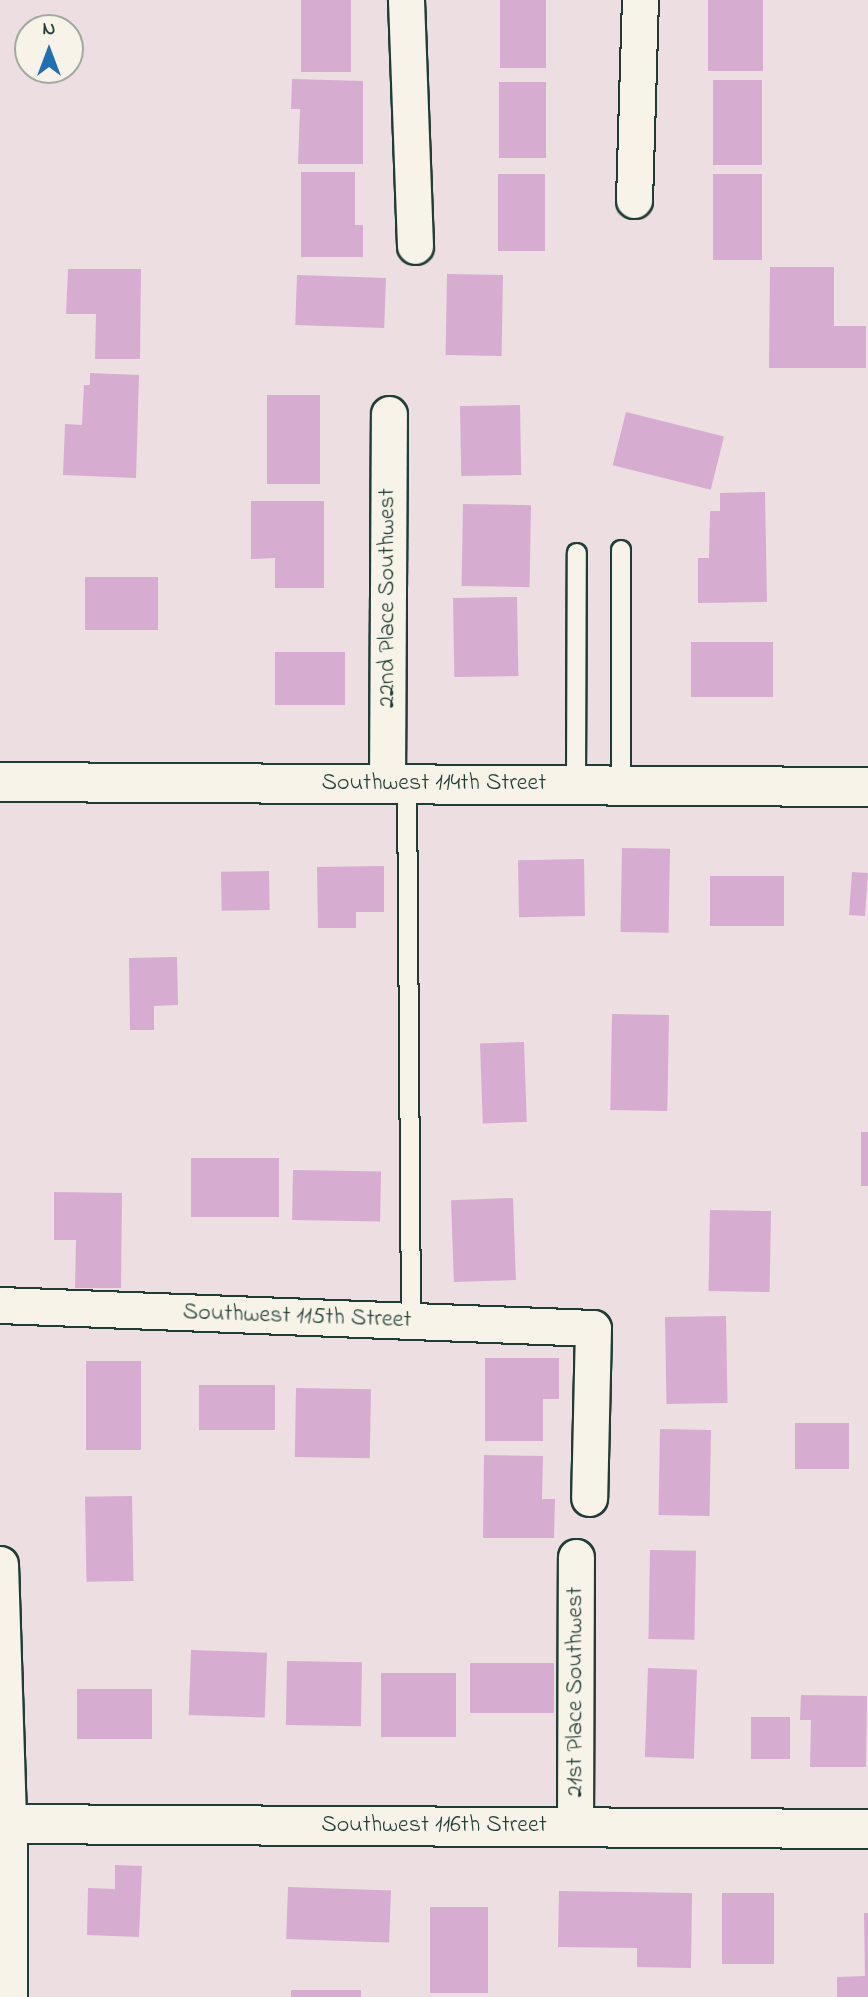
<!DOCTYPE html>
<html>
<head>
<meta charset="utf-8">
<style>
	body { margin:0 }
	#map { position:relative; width:868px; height:1997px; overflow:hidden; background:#eddee1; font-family:"Indie Flower",sans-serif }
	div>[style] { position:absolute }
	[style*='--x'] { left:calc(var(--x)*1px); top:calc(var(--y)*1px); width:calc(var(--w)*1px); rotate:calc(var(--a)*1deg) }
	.building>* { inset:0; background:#d6acd1; transform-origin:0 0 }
	.roads { filter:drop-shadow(2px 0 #1f3d34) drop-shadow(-2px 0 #1f3d34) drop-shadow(0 2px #1f3d34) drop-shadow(0 -2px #1f3d34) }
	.service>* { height:18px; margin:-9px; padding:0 9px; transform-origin:9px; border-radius:9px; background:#f7f3e8 }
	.minor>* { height:35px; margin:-17.5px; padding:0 17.5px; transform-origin:17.5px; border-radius:17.5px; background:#f7f3e8 }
	.tertiary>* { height:38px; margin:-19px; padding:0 19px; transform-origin:19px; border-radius:19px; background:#f7f3e8 }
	span { translate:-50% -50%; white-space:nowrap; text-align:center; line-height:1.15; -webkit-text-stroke:7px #f7f3e8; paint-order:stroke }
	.street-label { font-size:24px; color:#1f3d34 }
	.north { position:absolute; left:14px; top:14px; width:70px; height:70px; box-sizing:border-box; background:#f7f3e8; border:2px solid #a1aaa0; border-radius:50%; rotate:0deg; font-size:19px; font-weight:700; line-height:28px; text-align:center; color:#1f3d34 }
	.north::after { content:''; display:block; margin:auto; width:24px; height:32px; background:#1f6fb2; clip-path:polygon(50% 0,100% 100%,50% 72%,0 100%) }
</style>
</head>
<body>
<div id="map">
	<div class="building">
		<i style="left:301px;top:0;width:50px;height:72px"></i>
		<i style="left:500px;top:0;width:46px;height:68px"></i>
		<i style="left:708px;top:0;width:55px;height:71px"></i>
		<i style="clip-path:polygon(292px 79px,363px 81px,363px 164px,298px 164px,300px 109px,291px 109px)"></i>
		<i style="left:713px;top:80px;width:49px;height:85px"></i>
		<i style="left:499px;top:82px;width:47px;height:76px"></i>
		<i style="clip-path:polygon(301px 172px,355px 172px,355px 225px,363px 225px,363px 257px,301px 257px)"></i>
		<i style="left:498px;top:174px;width:47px;height:77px"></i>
		<i style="left:713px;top:174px;width:49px;height:86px"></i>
		<i style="clip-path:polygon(770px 267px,834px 267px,834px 326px,866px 326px,866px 368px,769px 368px)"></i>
		<i style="clip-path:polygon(68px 269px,141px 269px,140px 359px,95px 359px,96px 314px,66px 314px)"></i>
		<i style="left:447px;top:274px;width:56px;height:81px;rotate:1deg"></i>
		<i style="left:297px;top:275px;width:89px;height:50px;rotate:2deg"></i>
		<i style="clip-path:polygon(90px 373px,139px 375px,136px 478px,63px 475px,65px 424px,82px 425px,84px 385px,90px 385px)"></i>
		<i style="left:267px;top:395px;width:53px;height:89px"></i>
		<i style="left:520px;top:405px;width:70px;height:60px;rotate:89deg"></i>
		<i style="left:626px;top:412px;width:101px;height:55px;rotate:14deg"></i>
		<i style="clip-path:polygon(765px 492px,767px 602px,698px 603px,698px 558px,709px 558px,710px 511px,720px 511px,720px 493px)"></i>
		<i style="clip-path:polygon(251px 501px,324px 501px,324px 588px,275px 588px,275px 558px,251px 559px)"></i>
		<i style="left:463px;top:504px;width:68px;height:82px;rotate:1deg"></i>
		<i style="left:85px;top:577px;width:73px;height:53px"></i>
		<i style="left:517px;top:597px;width:79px;height:64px;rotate:89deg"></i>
		<i style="left:691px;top:642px;width:82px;height:55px"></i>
		<i style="left:275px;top:652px;width:70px;height:53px"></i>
		<i style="left:622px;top:848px;width:48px;height:84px;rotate:1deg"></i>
		<i style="left:584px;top:859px;width:57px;height:66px;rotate:89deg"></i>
		<i style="clip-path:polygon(384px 866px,384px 912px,356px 912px,356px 928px,318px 928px,317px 867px)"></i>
		<i style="left:269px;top:871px;width:39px;height:48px;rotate:89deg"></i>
		<i style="left:852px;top:872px;width:16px;height:43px;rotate:4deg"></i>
		<i style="left:710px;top:876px;width:74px;height:50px"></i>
		<i style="clip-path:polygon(177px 957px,178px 1005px,154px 1006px,154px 1030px,130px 1030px,129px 958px)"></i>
		<i style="left:612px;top:1014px;width:57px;height:96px;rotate:1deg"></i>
		<i style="left:524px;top:1042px;width:80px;height:44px;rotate:88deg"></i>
		<i style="left:861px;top:1132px;width:7px;height:54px"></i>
		<i style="left:191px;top:1158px;width:88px;height:59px"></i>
		<i style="left:293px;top:1170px;width:88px;height:50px;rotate:1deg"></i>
		<i style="clip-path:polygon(54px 1192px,122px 1193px,121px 1288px,75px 1288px,76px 1240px,54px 1240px)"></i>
		<i style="left:513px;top:1198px;width:82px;height:62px;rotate:88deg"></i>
		<i style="left:710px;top:1210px;width:61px;height:81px;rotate:1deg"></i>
		<i style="left:726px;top:1316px;width:87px;height:61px;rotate:89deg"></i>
		<i style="clip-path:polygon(485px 1358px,559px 1358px,559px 1399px,543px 1399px,543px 1441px,485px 1441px)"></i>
		<i style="left:86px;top:1361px;width:55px;height:89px"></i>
		<i style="left:199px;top:1385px;width:76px;height:45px"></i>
		<i style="left:296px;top:1388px;width:75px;height:69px;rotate:1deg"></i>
		<i style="left:795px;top:1423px;width:54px;height:46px"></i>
		<i style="left:660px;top:1429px;width:51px;height:86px;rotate:1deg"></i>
		<i style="clip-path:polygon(484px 1455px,543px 1456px,542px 1499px,555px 1499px,554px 1538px,483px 1538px)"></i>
		<i style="left:132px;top:1496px;width:85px;height:47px;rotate:89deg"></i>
		<i style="left:650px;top:1550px;width:46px;height:89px;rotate:1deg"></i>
		<i style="left:191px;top:1650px;width:76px;height:65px;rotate:2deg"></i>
		<i style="left:287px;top:1661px;width:75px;height:64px;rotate:1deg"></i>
		<i style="left:470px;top:1663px;width:84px;height:50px"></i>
		<i style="left:648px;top:1668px;width:49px;height:89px;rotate:2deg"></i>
		<i style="left:381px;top:1673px;width:75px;height:64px"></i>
		<i style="left:77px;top:1689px;width:75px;height:50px"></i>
		<i style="clip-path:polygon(801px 1695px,867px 1696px,866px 1767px,810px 1767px,811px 1720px,800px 1720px)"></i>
		<i style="left:751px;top:1717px;width:39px;height:42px"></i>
		<i style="clip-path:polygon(115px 1865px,142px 1866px,139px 1937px,87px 1935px,88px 1888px,115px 1889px)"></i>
		<i style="left:288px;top:1887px;width:103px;height:52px;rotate:2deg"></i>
		<i style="clip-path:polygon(559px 1891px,692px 1893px,691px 1968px,637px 1967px,637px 1948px,558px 1947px)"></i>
		<i style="left:722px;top:1893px;width:52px;height:71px"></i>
		<i style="left:430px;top:1907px;width:58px;height:86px"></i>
		<i style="clip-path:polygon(864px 1913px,868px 1913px,868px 1997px,837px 1997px,837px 1977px,865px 1976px)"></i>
		<i style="left:291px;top:1990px;width:70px;height:7px"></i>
	</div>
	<div class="roads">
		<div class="service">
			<i style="--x:621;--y:550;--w:235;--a:90"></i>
			<i style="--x:407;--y:783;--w:538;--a:89.57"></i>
			<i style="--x:576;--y:784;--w:231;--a:-89.8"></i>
		</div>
		<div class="minor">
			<i style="--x:406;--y:0;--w:246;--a:87.9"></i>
			<i style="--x:634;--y:200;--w:200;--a:-88.3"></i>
			<i style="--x:387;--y:783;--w:369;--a:-89.7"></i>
			<i style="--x:0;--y:1305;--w:593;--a:2.22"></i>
			<i style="--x:593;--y:1328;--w:170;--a:91.3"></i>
			<i style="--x:0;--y:1564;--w:279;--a:88.2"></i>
			<i style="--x:9;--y:1843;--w:154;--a:90"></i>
			<i style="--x:575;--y:1827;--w:270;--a:-89.8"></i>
		</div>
		<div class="tertiary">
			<i style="--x:0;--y:782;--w:868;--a:0.33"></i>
			<i style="--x:0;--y:1824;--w:868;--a:0.33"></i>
		</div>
	</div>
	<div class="street-label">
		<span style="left:388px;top:598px;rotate:-90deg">22nd Place Southwest</span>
		<span style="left:434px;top:784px">Southwest 114th Street</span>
		<span style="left:297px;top:1317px;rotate:2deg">Southwest 115th Street</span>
		<span style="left:576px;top:1692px;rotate:-90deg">21st Place Southwest</span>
		<span style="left:434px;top:1826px">Southwest 116th Street</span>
	</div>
	<div class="north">N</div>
</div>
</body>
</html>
